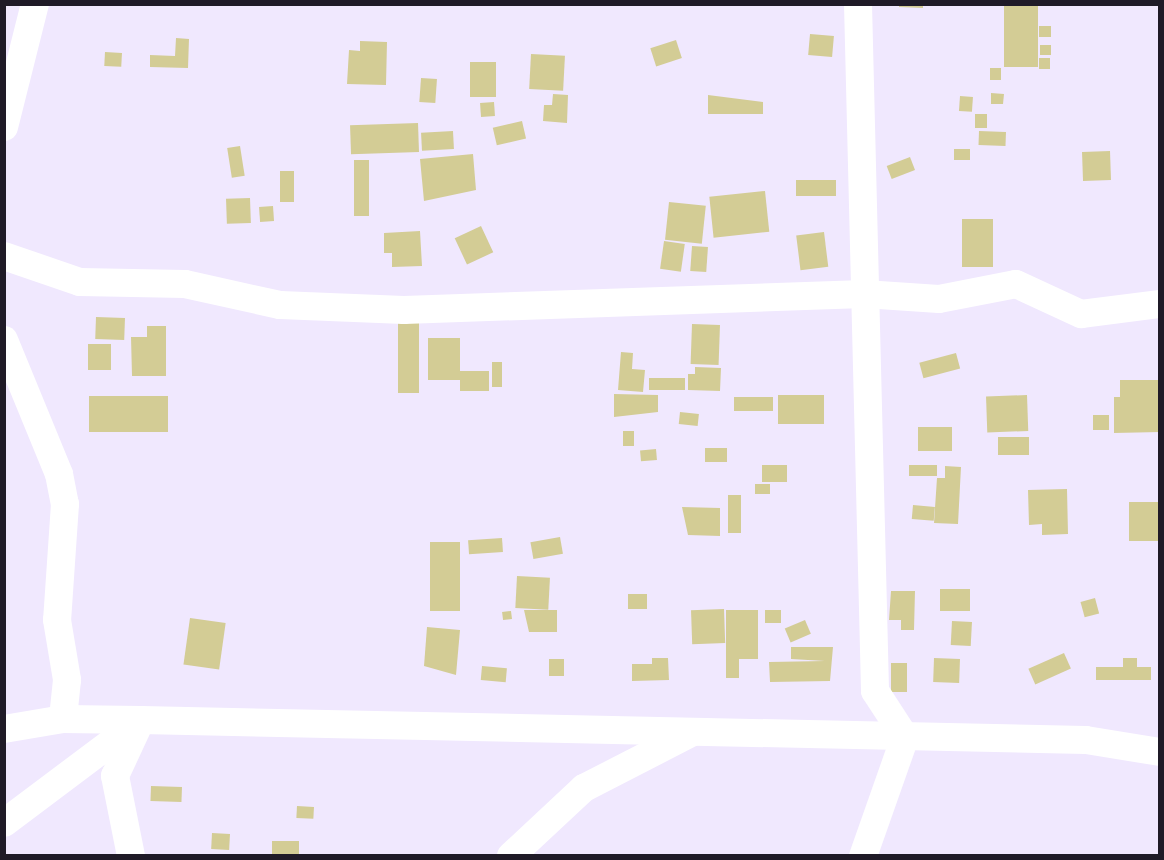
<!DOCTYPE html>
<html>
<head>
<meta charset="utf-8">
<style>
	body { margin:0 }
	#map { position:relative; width:1164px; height:860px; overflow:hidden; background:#f0e8fe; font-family:"Fira Sans Condensed",sans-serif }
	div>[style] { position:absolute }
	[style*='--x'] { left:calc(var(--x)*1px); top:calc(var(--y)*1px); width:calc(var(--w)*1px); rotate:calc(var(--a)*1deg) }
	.building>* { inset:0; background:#d3cc95; transform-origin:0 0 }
	.minor>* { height:28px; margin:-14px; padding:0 14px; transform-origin:14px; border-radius:14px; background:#fff }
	span { translate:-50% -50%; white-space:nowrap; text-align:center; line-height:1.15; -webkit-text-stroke:4.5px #fafafa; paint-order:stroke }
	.frame { position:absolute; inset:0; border:6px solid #1f1a27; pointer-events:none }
</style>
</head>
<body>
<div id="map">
	<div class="building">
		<i style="clip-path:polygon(899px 4px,923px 4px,923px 8px,899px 7px)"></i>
		<i style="left:1004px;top:4px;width:34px;height:63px"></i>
		<i style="left:1039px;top:26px;width:12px;height:11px"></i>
		<i style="left:810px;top:34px;width:24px;height:21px;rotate:5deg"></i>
		<i style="clip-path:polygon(176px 38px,189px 39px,188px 68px,150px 67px,150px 55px,175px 56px)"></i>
		<i style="left:676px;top:40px;width:19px;height:27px;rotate:72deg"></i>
		<i style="clip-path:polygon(360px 41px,387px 42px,386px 85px,347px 84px,349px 50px,360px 51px)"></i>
		<i style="left:1040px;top:45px;width:11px;height:10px"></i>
		<i style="left:105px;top:52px;width:17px;height:14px;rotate:3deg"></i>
		<i style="left:531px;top:54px;width:34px;height:35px;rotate:3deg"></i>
		<i style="left:1039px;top:58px;width:11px;height:11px"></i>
		<i style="left:470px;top:62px;width:26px;height:35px"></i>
		<i style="left:990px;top:68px;width:11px;height:12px"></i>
		<i style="left:421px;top:78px;width:16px;height:24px;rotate:4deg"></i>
		<i style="clip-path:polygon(991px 93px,1004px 94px,1003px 104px,991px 104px)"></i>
		<i style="clip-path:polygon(553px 94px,568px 95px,567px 123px,543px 121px,544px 105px,552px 105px)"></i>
		<i style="clip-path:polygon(708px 95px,763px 102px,763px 114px,708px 114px)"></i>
		<i style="left:960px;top:96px;width:13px;height:15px;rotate:4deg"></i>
		<i style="left:494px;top:102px;width:14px;height:14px;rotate:86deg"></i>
		<i style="left:975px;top:114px;width:12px;height:14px"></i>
		<i style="left:522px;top:121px;width:18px;height:30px;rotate:77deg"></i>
		<i style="left:418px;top:123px;width:29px;height:68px;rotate:88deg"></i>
		<i style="left:453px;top:131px;width:18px;height:32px;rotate:87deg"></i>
		<i style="left:979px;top:131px;width:27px;height:14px;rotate:2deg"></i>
		<i style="left:240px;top:146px;width:30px;height:13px;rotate:81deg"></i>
		<i style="left:954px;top:149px;width:16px;height:11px"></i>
		<i style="left:1110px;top:151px;width:29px;height:28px;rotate:88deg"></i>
		<i style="clip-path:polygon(473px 154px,476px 190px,424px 201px,420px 159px)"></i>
		<i style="left:910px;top:157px;width:14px;height:25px;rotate:69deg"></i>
		<i style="left:354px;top:160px;width:15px;height:56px"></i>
		<i style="left:280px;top:171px;width:14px;height:31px"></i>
		<i style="left:796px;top:180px;width:40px;height:16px"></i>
		<i style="left:765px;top:191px;width:41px;height:56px;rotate:84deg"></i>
		<i style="left:250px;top:198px;width:25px;height:24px;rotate:88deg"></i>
		<i style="left:669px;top:202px;width:37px;height:38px;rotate:6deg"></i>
		<i style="left:273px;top:206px;width:15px;height:14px;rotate:86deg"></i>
		<i style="left:962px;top:219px;width:31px;height:48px"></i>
		<i style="left:481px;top:226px;width:29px;height:29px;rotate:65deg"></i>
		<i style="clip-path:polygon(420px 231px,422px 266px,392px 267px,392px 253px,384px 253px,384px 233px)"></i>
		<i style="left:824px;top:232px;width:35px;height:28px;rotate:83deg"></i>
		<i style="left:664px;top:241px;width:21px;height:28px;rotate:8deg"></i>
		<i style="left:692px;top:246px;width:16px;height:25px;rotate:4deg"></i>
		<i style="left:96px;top:317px;width:29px;height:22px;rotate:2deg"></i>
		<i style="left:398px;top:322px;width:21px;height:71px"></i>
		<i style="left:692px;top:324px;width:28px;height:40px;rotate:2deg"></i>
		<i style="clip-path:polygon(147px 326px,166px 326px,166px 376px,132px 376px,131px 337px,147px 337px)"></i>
		<i style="left:428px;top:338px;width:32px;height:42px"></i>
		<i style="left:88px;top:344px;width:23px;height:26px"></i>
		<i style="clip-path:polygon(621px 352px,633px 353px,632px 369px,645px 370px,643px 392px,618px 390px)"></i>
		<i style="left:956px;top:353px;width:16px;height:38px;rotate:75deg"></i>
		<i style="left:492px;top:362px;width:10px;height:25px"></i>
		<i style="clip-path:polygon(695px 367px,721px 368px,720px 391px,688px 390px,688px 374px,695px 374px)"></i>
		<i style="left:460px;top:371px;width:29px;height:20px"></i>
		<i style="left:649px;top:378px;width:36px;height:12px"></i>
		<i style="clip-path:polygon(1120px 380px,1160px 380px,1160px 432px,1114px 433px,1114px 397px,1120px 397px)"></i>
		<i style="clip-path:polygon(614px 394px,658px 395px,658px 412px,614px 417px)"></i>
		<i style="left:778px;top:395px;width:46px;height:29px"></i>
		<i style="left:1027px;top:395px;width:36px;height:41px;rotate:88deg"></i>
		<i style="left:168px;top:396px;width:36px;height:79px;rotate:90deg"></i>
		<i style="left:734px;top:397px;width:39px;height:14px"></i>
		<i style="left:680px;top:412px;width:19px;height:12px;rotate:6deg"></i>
		<i style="left:1093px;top:415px;width:16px;height:15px"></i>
		<i style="left:918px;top:427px;width:34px;height:24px"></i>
		<i style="left:623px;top:431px;width:11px;height:15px"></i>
		<i style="left:1029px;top:437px;width:18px;height:31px;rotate:90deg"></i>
		<i style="left:727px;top:448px;width:14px;height:22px;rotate:90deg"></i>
		<i style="left:656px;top:449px;width:11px;height:16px;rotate:85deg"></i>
		<i style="left:762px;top:465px;width:25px;height:17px"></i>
		<i style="left:909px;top:465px;width:28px;height:11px"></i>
		<i style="clip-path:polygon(945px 466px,961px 467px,958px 524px,934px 523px,937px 478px,945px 478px)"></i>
		<i style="left:755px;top:484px;width:15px;height:10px"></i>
		<i style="clip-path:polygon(1067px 489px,1068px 534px,1042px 535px,1042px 524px,1029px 525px,1028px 490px)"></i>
		<i style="left:741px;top:495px;width:38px;height:13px;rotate:90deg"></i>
		<i style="left:1129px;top:502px;width:31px;height:39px"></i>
		<i style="left:913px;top:505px;width:22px;height:14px;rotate:5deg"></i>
		<i style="clip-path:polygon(682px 507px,720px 508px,720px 536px,688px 535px)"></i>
		<i style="left:560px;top:537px;width:17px;height:30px;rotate:80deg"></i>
		<i style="left:502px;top:538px;width:14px;height:34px;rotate:86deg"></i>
		<i style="left:430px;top:542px;width:30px;height:69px"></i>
		<i style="left:517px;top:576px;width:33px;height:32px;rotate:3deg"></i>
		<i style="left:970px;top:589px;width:22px;height:30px;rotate:90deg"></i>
		<i style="clip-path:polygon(891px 591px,915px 591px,914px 630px,901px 630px,901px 620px,889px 620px)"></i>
		<i style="left:628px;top:594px;width:19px;height:15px"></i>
		<i style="left:1095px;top:598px;width:16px;height:15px;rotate:75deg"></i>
		<i style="left:724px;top:609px;width:34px;height:33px;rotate:88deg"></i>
		<i style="clip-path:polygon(524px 610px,557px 610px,557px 632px,529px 632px)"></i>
		<i style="clip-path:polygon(726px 610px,758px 610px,758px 659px,739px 659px,739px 678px,726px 678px)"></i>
		<i style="left:765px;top:610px;width:16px;height:13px"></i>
		<i style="left:511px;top:611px;width:8px;height:9px;rotate:83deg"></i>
		<i style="left:190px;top:618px;width:36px;height:47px;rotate:8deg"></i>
		<i style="left:805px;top:620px;width:15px;height:22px;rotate:67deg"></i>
		<i style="left:952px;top:621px;width:20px;height:24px;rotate:3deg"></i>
		<i style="clip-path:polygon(427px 627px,460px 630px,456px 675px,424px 666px)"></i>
		<i style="clip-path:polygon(791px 647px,833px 647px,830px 681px,770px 682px,769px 662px,825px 661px,791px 659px)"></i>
		<i style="left:1064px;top:653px;width:17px;height:39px;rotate:66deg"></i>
		<i style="clip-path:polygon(652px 658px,668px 658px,669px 680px,632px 681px,632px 664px,652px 664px)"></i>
		<i style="left:934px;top:658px;width:26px;height:24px;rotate:2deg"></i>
		<i style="clip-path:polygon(1123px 658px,1137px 658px,1137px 667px,1151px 667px,1151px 680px,1096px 680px,1096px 667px,1123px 667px)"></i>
		<i style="left:549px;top:659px;width:15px;height:17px"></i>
		<i style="left:891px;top:663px;width:16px;height:29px"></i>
		<i style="left:482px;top:666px;width:25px;height:14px;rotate:5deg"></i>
		<i style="left:151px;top:786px;width:31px;height:15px;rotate:2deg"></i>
		<i style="left:297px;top:806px;width:17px;height:12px;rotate:3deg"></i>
		<i style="left:212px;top:833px;width:18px;height:16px;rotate:3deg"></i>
		<i style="left:272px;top:841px;width:27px;height:15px"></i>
	</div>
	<div class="minor">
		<i style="--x:858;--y:4;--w:687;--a:88.58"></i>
		<i style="--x:875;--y:691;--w:55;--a:56.9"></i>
		<i style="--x:905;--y:737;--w:126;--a:109.4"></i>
		<i style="--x:4;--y:127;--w:127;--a:-75.9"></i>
		<i style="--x:4;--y:256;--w:80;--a:18.9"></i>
		<i style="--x:80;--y:282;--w:105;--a:1.1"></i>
		<i style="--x:185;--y:284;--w:97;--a:12.5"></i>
		<i style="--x:280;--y:305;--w:124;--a:2.3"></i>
		<i style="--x:404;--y:310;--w:460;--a:-2"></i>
		<i style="--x:864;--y:294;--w:75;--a:3.8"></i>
		<i style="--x:939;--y:299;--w:78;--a:-11"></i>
		<i style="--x:1016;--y:284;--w:72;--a:24.8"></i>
		<i style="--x:1081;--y:314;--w:80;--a:-7.2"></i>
		<i style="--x:4;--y:340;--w:145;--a:67.7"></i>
		<i style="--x:59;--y:474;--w:31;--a:79"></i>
		<i style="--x:65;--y:504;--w:116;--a:93.9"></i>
		<i style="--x:57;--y:620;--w:61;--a:80.5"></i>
		<i style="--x:67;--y:680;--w:39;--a:96"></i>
		<i style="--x:4;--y:729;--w:60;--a:-9.6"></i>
		<i style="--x:63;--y:719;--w:78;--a:0.7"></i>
		<i style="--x:141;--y:720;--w:945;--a:1.21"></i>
		<i style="--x:1086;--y:740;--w:75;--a:9.2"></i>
		<i style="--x:4;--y:823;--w:171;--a:-36.9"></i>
		<i style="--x:131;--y:856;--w:82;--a:-101.3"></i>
		<i style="--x:115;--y:776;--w:57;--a:-65.2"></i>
		<i style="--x:511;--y:856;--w:100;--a:-43"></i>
		<i style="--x:584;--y:788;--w:120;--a:-27.2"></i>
	</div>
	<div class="frame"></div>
</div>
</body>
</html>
